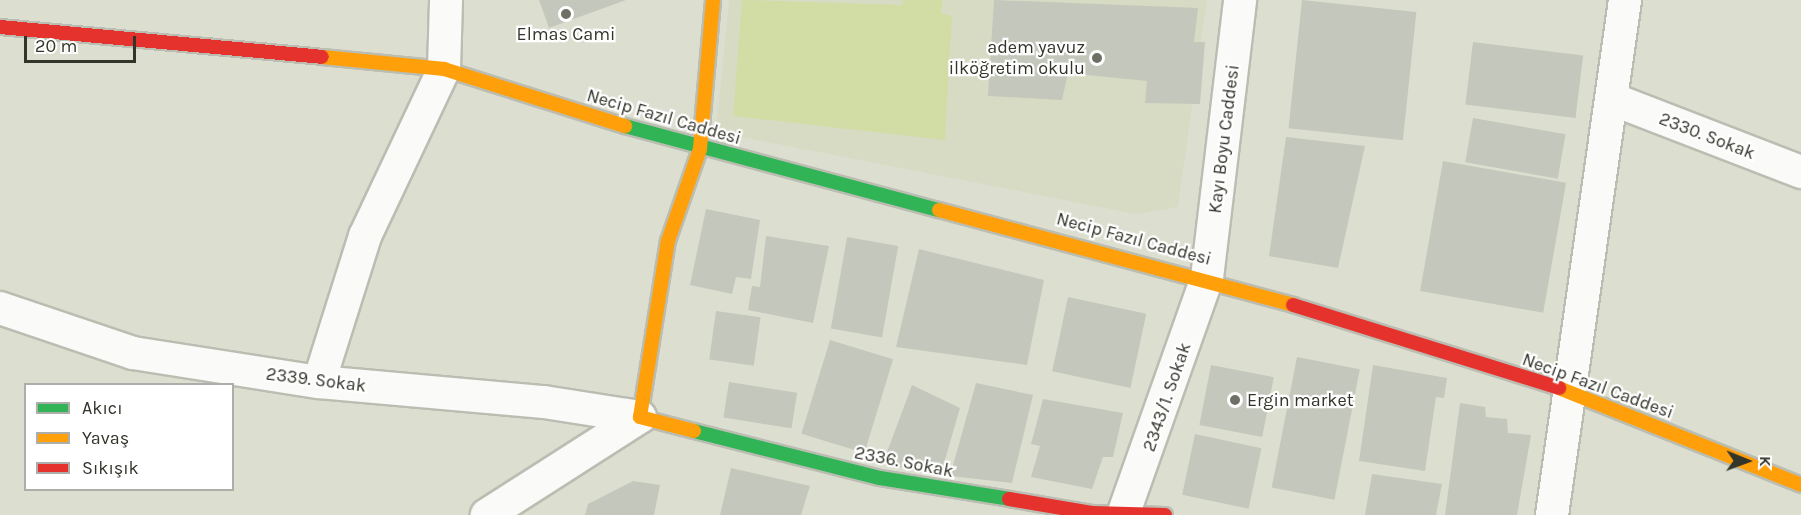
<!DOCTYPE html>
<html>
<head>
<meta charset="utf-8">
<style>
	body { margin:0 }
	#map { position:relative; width:1801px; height:515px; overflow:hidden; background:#dcdfd0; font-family:Karla,sans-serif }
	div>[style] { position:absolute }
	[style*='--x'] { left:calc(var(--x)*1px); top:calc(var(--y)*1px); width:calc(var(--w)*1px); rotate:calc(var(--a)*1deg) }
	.built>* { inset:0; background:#d7dbc3 }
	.green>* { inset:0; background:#d2dca5 }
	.building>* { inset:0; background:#c4c7bb; transform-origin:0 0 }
	.roads { filter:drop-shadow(2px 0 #bbbdb2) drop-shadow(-2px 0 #bbbdb2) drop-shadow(0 2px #bbbdb2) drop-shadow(0 -2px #bbbdb2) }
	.street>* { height:32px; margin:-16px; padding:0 16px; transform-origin:16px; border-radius:16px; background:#fafaf8 }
	.fast>* { height:14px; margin:-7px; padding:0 7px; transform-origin:7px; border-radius:7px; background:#30b455 }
	.slow>* { height:14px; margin:-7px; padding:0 7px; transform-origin:7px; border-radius:7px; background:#ff9f0a }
	.jam>* { height:14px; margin:-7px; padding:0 7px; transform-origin:7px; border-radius:7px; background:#e5322d }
	.dots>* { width:16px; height:16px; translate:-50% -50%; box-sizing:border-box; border:3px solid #fff; border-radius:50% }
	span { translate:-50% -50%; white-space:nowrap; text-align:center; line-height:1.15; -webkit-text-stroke:4.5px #fff; paint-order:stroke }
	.poi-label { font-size:18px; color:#33352b }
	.right { translate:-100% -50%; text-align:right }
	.left { translate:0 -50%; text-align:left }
	.street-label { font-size:18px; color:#33352b }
	.legend { position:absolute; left:24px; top:383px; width:210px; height:108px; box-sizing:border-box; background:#fff; border:2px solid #adaeaa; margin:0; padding:8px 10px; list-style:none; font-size:18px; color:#33352b }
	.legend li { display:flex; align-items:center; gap:12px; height:30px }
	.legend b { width:30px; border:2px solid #adaeaa }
	.north { position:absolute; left:1717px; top:431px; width:60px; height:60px; -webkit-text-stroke:4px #fff; paint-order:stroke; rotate:91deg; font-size:16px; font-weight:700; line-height:24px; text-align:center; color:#33352b }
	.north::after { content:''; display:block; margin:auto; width:21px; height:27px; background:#33352b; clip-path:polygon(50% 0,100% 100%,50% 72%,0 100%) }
	.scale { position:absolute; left:24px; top:36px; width:112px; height:27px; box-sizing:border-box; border:3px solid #33352b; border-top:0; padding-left:8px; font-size:18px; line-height:21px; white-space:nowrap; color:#33352b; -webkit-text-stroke:4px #fff; paint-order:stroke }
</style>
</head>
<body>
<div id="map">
	<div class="built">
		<i style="clip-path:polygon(729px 0,1207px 0,1178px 207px,1136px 214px,716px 132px)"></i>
	</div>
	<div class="green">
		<i style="clip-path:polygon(742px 0,903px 5px,903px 0,943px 0,941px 13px,952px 16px,945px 140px,733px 116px)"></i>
	</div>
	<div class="building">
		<i style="clip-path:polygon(539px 0,626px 0,549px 28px)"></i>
		<i style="clip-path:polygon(994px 0,1198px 8px,1194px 42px,1205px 42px,1200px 104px,1145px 103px,1147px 81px,1068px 73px,1062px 100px,988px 96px)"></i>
		<i style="left:1302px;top:0;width:115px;height:129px;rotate:6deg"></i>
		<i style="left:1473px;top:42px;width:111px;height:63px;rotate:7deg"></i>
		<i style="left:1473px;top:118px;width:94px;height:45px;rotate:10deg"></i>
		<i style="clip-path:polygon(1286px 137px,1365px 146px,1338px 268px,1269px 256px)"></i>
		<i style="left:1443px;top:161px;width:125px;height:132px;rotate:10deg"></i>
		<i style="clip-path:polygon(706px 209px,760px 220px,751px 279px,736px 277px,732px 294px,690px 285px)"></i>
		<i style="clip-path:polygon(766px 236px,829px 246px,813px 323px,748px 310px,752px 286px,760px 287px)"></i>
		<i style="left:847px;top:237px;width:52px;height:93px;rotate:10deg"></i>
		<i style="clip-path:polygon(919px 249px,1044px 280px,1027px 365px,896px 347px)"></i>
		<i style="left:1068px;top:297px;width:80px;height:76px;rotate:12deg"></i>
		<i style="left:716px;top:311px;width:45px;height:49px;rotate:8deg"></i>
		<i style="left:830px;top:340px;width:66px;height:98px;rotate:17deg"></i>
		<i style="left:1297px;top:357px;width:64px;height:133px;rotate:11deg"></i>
		<i style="left:1211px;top:365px;width:64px;height:61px;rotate:11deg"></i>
		<i style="clip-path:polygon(1373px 365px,1447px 378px,1444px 398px,1436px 397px,1425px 471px,1359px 461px)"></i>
		<i style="left:729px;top:382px;width:69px;height:36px;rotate:9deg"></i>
		<i style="clip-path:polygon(976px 383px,1033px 395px,1012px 483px,950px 476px)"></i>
		<i style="clip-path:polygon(912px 385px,960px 408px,940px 477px,883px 463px)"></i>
		<i style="clip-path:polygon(1043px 399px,1123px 413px,1113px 457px,1103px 457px,1092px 489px,1031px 477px,1040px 446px,1031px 444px)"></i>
		<i style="clip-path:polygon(1460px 403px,1485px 407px,1486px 417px,1507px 419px,1508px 433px,1531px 435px,1517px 515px,1445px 515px)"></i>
		<i style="left:1195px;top:434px;width:68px;height:62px;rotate:12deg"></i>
		<i style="clip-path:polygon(731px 468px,810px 486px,801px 515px,720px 515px)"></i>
		<i style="clip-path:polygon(1372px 474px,1442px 484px,1436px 515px,1365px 515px)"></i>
		<i style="clip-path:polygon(633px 481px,660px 485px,654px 515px,585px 515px,588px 504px)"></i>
	</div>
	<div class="roads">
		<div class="street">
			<i style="--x:1612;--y:99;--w:203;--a:21.1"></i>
			<i style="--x:0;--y:308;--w:140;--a:18.7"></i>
			<i style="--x:133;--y:353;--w:188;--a:8.9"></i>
			<i style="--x:319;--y:382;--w:226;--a:5.1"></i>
			<i style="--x:544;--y:402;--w:97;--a:8.9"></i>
			<i style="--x:640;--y:417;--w:182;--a:147.4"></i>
			<i style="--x:319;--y:382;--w:153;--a:-72.5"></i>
			<i style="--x:365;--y:236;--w:185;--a:-64.7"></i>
			<i style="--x:444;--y:69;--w:69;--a:-88.3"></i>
			<i style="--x:1123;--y:515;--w:251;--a:-70.5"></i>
			<i style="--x:1207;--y:278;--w:280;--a:-83.2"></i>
			<i style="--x:1552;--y:515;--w:520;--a:-81.93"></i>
		</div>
		<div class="fast">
			<i style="--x:625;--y:126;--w:325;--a:15"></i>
			<i style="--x:694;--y:431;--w:192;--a:14.2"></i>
			<i style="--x:880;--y:478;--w:131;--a:9.2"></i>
		</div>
		<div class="slow">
			<i style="--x:322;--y:57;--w:123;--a:5.6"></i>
			<i style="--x:444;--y:69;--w:190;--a:17.5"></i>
			<i style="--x:939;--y:210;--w:367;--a:15"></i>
			<i style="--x:1559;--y:388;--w:261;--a:21.8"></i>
			<i style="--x:694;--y:431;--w:56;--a:-165.5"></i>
			<i style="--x:640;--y:417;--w:178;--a:-81"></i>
			<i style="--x:668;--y:241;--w:97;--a:-70.8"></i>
			<i style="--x:700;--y:149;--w:150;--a:-85"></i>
		</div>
		<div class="jam">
			<i style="--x:0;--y:27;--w:323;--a:5.3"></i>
			<i style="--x:1293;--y:305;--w:279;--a:17.3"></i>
			<i style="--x:1009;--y:499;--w:84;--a:9.6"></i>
			<i style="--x:1092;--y:513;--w:73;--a:1.6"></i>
		</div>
	</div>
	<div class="dots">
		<i style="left:566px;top:14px;background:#6e7065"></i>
		<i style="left:1097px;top:58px;background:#6e7065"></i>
		<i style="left:1235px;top:400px;background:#6e7065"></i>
	</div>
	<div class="poi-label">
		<span style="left:566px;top:34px">Elmas Cami</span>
		<span class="right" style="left:1085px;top:58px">adem yavuz<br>ilköğretim okulu</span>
		<span class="left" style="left:1247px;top:400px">Ergin market</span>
	</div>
	<div class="street-label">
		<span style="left:664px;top:117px;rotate:16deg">Necip Fazıl Caddesi</span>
		<span style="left:1707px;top:136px;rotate:21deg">2330. Sokak</span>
		<span style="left:1224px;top:139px;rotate:-83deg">Kayı Boyu Caddesi</span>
		<span style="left:1134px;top:239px;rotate:15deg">Necip Fazıl Caddesi</span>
		<span style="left:316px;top:380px;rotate:7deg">2339. Sokak</span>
		<span style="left:1598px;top:386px;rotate:20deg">Necip Fazıl Caddesi</span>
		<span style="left:1167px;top:397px;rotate:-71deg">2343/1. Sokak</span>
		<span style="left:904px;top:462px;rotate:11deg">2336. Sokak</span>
	</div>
	<ul class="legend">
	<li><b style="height:8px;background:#30b455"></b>Akıcı</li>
	<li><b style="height:8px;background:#ff9f0a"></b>Yavaş</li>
	<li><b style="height:8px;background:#e5322d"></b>Sıkışık</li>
	</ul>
	<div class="north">K</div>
	<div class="scale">20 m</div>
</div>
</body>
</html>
